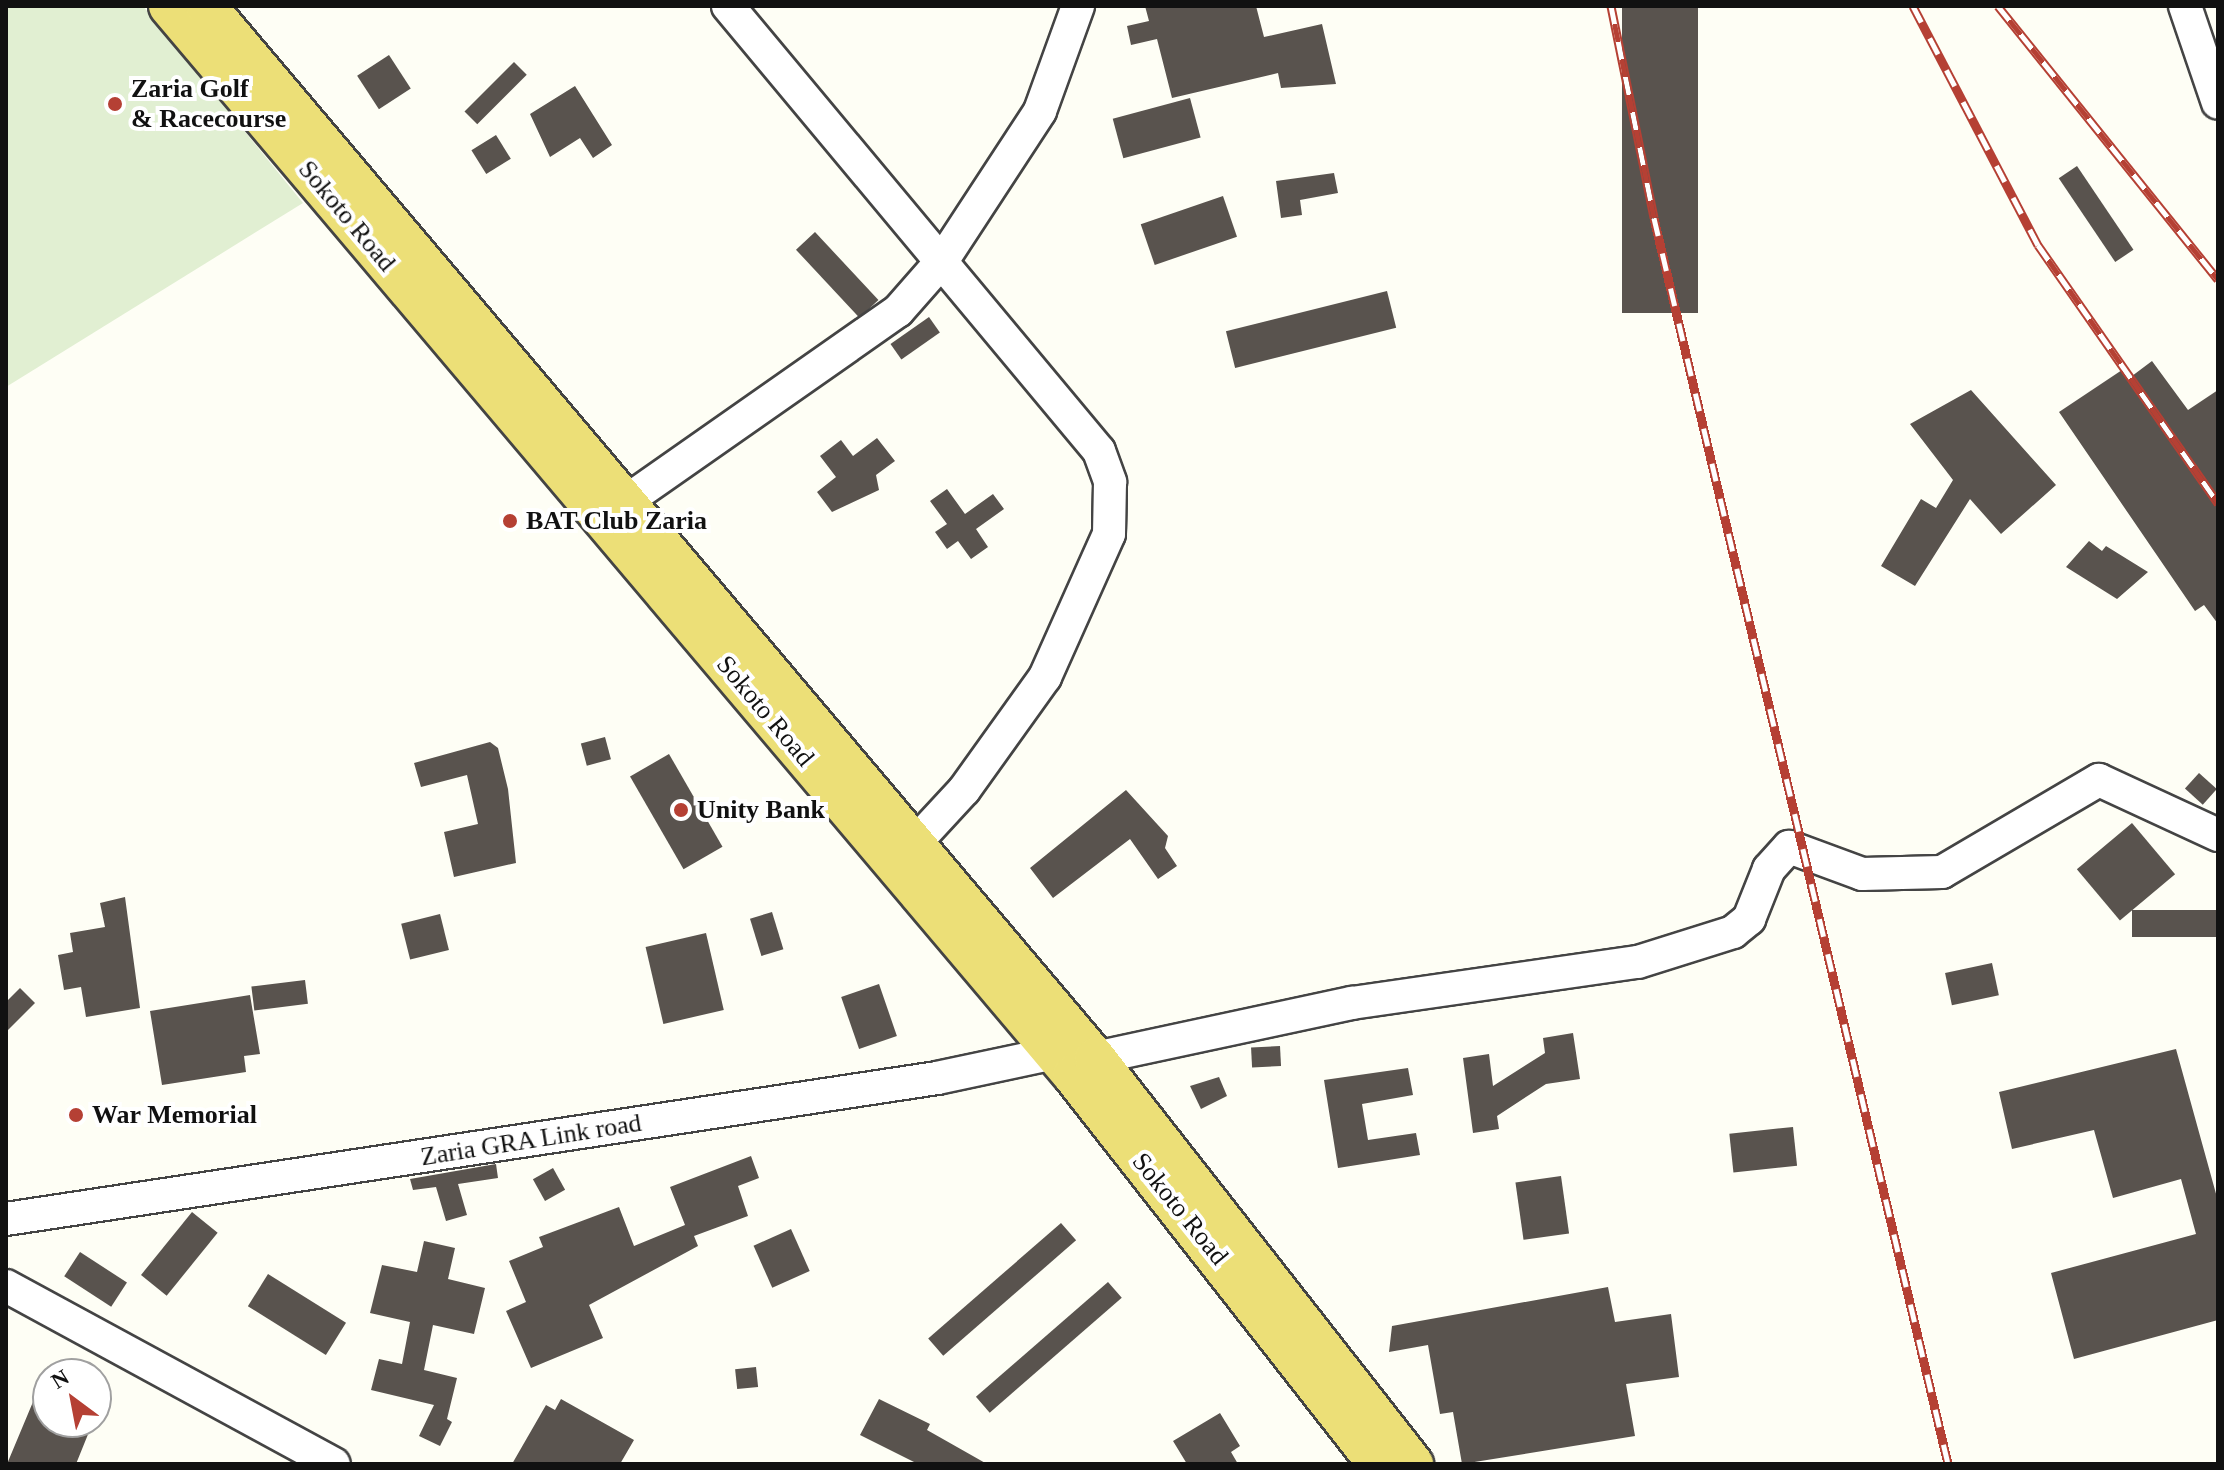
<!DOCTYPE html>
<html>
<head>
<meta charset="utf-8">
<style>
	body { margin:0 }
	#map { position:relative; width:2224px; height:1470px; overflow:hidden; background:#fefef5; font-family:"Times New Roman",serif }
	div>[style] { position:absolute }
	[style*='--x'] { left:calc(var(--x)*1px); top:calc(var(--y)*1px); width:calc(var(--w)*1px); rotate:calc(var(--a)*1deg) }
	.pitch>* { inset:0; background:#e1efd2 }
	.building>* { inset:0; background:#59534e; transform-origin:0 0 }
	.roads { filter:drop-shadow(2px 0 #444) drop-shadow(-2px 0 #444) drop-shadow(0 2px #444) drop-shadow(0 -2px #444) }
	.minor>* { height:32px; margin:-16px; padding:0 16px; transform-origin:16px; border-radius:16px; background:#fff }
	.major>* { height:40px; margin:-20px; padding:0 20px; transform-origin:20px; border-radius:20px; background:#ecdf77 }
	.rail>* { height:9px; margin-top:-4.5px; transform-origin:0; background:repeating-linear-gradient(90deg,#fff 0 18px,#b54034 0 36px); box-sizing:border-box; border-block:2px solid #b54034 }
	.dots>* { width:22px; height:22px; translate:-50% -50%; box-sizing:border-box; border:4px solid #fff; border-radius:50% }
	span { translate:-50% -50%; white-space:nowrap; text-align:center; line-height:1.15; -webkit-text-stroke:8px #fff; paint-order:stroke }
	.poi-label { font-size:26px; color:#111; font-weight:700 }
	.left { translate:0 -50%; text-align:left }
	.street-label { font-size:26px; color:#111 }
	.frame { position:absolute; inset:0; border:8px solid #111; pointer-events:none }
	.north { position:absolute; left:32px; top:1358px; width:80px; height:80px; box-sizing:border-box; background:#fff; border:2px solid #a0a0a0; border-radius:50%; rotate:328deg; font-size:22px; font-weight:700; line-height:32px; text-align:center; color:#111 }
	.north::after { content:''; display:block; margin:auto; width:28px; height:36px; background:#b54034; clip-path:polygon(50% 0,100% 100%,50% 72%,0 100%) }
</style>
</head>
<body>
<div id="map">
	<div class="pitch">
		<i style="clip-path:polygon(6px 6px,143px 6px,303px 203px,6px 387px)"></i>
	</div>
	<div class="building">
		<i style="clip-path:polygon(1145px 6px,1256px 6px,1264px 37px,1322px 24px,1336px 84px,1281px 88px,1278px 73px,1172px 98px,1157px 39px,1131px 45px,1127px 26px,1149px 21px)"></i>
		<i style="left:1622px;top:6px;width:76px;height:307px"></i>
		<i style="left:389px;top:55px;width:40px;height:38px;rotate:57deg"></i>
		<i style="left:514px;top:62px;width:18px;height:70px;rotate:45deg"></i>
		<i style="clip-path:polygon(575px 86px,612px 145px,593px 158px,580px 138px,550px 157px,530px 114px)"></i>
		<i style="left:1190px;top:98px;width:41px;height:80px;rotate:75deg"></i>
		<i style="left:496px;top:135px;width:28px;height:29px;rotate:58deg"></i>
		<i style="left:2077px;top:166px;width:101px;height:22px;rotate:56deg"></i>
		<i style="clip-path:polygon(1334px 173px,1338px 193px,1300px 200px,1302px 215px,1281px 218px,1276px 181px)"></i>
		<i style="left:1223px;top:196px;width:43px;height:87px;rotate:71deg"></i>
		<i style="left:815px;top:232px;width:93px;height:26px;rotate:47deg"></i>
		<i style="left:1387px;top:291px;width:38px;height:166px;rotate:76deg"></i>
		<i style="left:929px;top:317px;width:19px;height:47px;rotate:55deg"></i>
		<i style="clip-path:polygon(2152px 361px,2188px 410px,2218px 390px,2218px 624px,2204px 605px,2195px 611px,2059px 412px,2122px 370px,2128px 379px)"></i>
		<i style="clip-path:polygon(1971px 390px,2056px 485px,2001px 534px,1970px 499px,1915px 586px,1881px 566px,1921px 499px,1936px 508px,1953px 480px,1910px 424px)"></i>
		<i style="clip-path:polygon(877px 438px,895px 461px,876px 475px,879px 490px,832px 512px,817px 492px,836px 477px,820px 456px,841px 440px,853px 456px)"></i>
		<i style="clip-path:polygon(947px 489px,965px 514px,993px 494px,1004px 509px,976px 529px,988px 547px,971px 559px,958px 541px,947px 549px,935px 532px,947px 524px,930px 501px)"></i>
		<i style="clip-path:polygon(2089px 541px,2102px 551px,2106px 546px,2148px 572px,2117px 599px,2066px 567px)"></i>
		<i style="left:605px;top:737px;width:23px;height:25px;rotate:75deg"></i>
		<i style="clip-path:polygon(490px 742px,498px 748px,508px 789px,516px 863px,454px 877px,444px 832px,478px 824px,467px 775px,421px 787px,414px 763px)"></i>
		<i style="left:669px;top:754px;width:107px;height:45px;rotate:60deg"></i>
		<i style="left:2199px;top:773px;width:24px;height:21px;rotate:42deg"></i>
		<i style="clip-path:polygon(1126px 790px,1168px 836px,1165px 848px,1177px 866px,1158px 879px,1130px 839px,1053px 898px,1030px 868px)"></i>
		<i style="left:2132px;top:823px;width:67px;height:72px;rotate:50deg"></i>
		<i style="clip-path:polygon(125px 897px,140px 1008px,86px 1017px,81px 987px,64px 990px,58px 955px,73px 952px,70px 933px,105px 927px,100px 903px)"></i>
		<i style="left:2218px;top:910px;width:27px;height:86px;rotate:90deg"></i>
		<i style="left:772px;top:912px;width:39px;height:23px;rotate:73deg"></i>
		<i style="left:440px;top:914px;width:37px;height:40px;rotate:76deg"></i>
		<i style="left:706px;top:933px;width:79px;height:62px;rotate:77deg"></i>
		<i style="left:1992px;top:963px;width:33px;height:48px;rotate:78deg"></i>
		<i style="left:305px;top:980px;width:24px;height:54px;rotate:83deg"></i>
		<i style="left:879px;top:984px;width:55px;height:40px;rotate:71deg"></i>
		<i style="clip-path:polygon(20px 988px,35px 1003px,6px 1032px,6px 1002px)"></i>
		<i style="clip-path:polygon(250px 995px,260px 1054px,244px 1056px,246px 1072px,162px 1085px,150px 1011px)"></i>
		<i style="clip-path:polygon(1573px 1033px,1580px 1079px,1546px 1084px,1497px 1116px,1499px 1129px,1473px 1133px,1463px 1058px,1489px 1054px,1493px 1086px,1545px 1053px,1543px 1038px)"></i>
		<i style="left:1280px;top:1046px;width:20px;height:29px;rotate:87deg"></i>
		<i style="clip-path:polygon(2176px 1049px,2218px 1201px,2218px 1320px,2074px 1359px,2051px 1273px,2196px 1234px,2181px 1179px,2113px 1198px,2094px 1130px,2012px 1149px,1999px 1092px)"></i>
		<i style="clip-path:polygon(1408px 1068px,1413px 1095px,1362px 1104px,1368px 1140px,1416px 1133px,1420px 1155px,1338px 1168px,1324px 1080px)"></i>
		<i style="clip-path:polygon(1219px 1077px,1227px 1096px,1201px 1109px,1190px 1086px)"></i>
		<i style="left:1793px;top:1127px;width:39px;height:64px;rotate:84deg"></i>
		<i style="clip-path:polygon(751px 1156px,759px 1178px,738px 1186px,748px 1216px,694px 1236px,698px 1246px,589px 1305px,603px 1338px,531px 1368px,506px 1311px,526px 1302px,509px 1261px,543px 1247px,539px 1237px,619px 1207px,634px 1246px,685px 1225px,670px 1187px)"></i>
		<i style="clip-path:polygon(496px 1164px,498px 1178px,458px 1184px,467px 1215px,446px 1221px,436px 1187px,413px 1190px,410px 1179px)"></i>
		<i style="left:553px;top:1168px;width:25px;height:23px;rotate:61deg"></i>
		<i style="left:1561px;top:1176px;width:58px;height:46px;rotate:82deg"></i>
		<i style="left:192px;top:1212px;width:33px;height:81px;rotate:39deg"></i>
		<i style="left:1061px;top:1223px;width:23px;height:176px;rotate:49deg"></i>
		<i style="left:791px;top:1229px;width:46px;height:41px;rotate:66deg"></i>
		<i style="clip-path:polygon(424px 1241px,455px 1248px,448px 1279px,485px 1288px,474px 1334px,433px 1325px,424px 1370px,457px 1378px,447px 1419px,452px 1422px,440px 1446px,419px 1436px,434px 1405px,371px 1390px,379px 1359px,402px 1364px,410px 1322px,370px 1313px,382px 1265px,417px 1272px)"></i>
		<i style="left:80px;top:1252px;width:56px;height:29px;rotate:33deg"></i>
		<i style="left:268px;top:1274px;width:92px;height:38px;rotate:32deg"></i>
		<i style="left:1108px;top:1282px;width:21px;height:175px;rotate:49deg"></i>
		<i style="clip-path:polygon(1608px 1287px,1615px 1322px,1671px 1314px,1679px 1377px,1626px 1384px,1635px 1436px,1462px 1464px,1453px 1412px,1440px 1414px,1428px 1345px,1389px 1352px,1392px 1326px)"></i>
		<i style="clip-path:polygon(48px 1366px,48px 1422px,93px 1422px,76px 1464px,7px 1464px)"></i>
		<i style="left:756px;top:1367px;width:20px;height:21px;rotate:84deg"></i>
		<i style="clip-path:polygon(561px 1399px,634px 1440px,620px 1464px,512px 1464px,546px 1405px,555px 1410px)"></i>
		<i style="clip-path:polygon(879px 1399px,930px 1424px,927px 1430px,987px 1464px,918px 1464px,860px 1435px)"></i>
		<i style="clip-path:polygon(1220px 1413px,1240px 1446px,1231px 1452px,1238px 1464px,1187px 1464px,1173px 1441px)"></i>
	</div>
	<div class="roads">
		<div class="minor">
			<i style="--x:728;--y:6;--w:579;--a:50.18"></i>
			<i style="--x:1099;--y:451;--w:33;--a:70"></i>
			<i style="--x:1110;--y:482;--w:52;--a:91.1"></i>
			<i style="--x:1109;--y:534;--w:157;--a:114.1"></i>
			<i style="--x:1045;--y:677;--w:139;--a:125.6"></i>
			<i style="--x:964;--y:790;--w:74;--a:132.8"></i>
			<i style="--x:2185;--y:6;--w:102;--a:71.2"></i>
			<i style="--x:625;--y:502;--w:333;--a:-35"></i>
			<i style="--x:898;--y:311;--w:67;--a:-48.7"></i>
			<i style="--x:942;--y:261;--w:179;--a:-56.8"></i>
			<i style="--x:1040;--y:111;--w:112;--a:-70.1"></i>
			<i style="--x:1095;--y:1058;--w:263;--a:-12.1"></i>
			<i style="--x:1352;--y:1003;--w:289;--a:-8.2"></i>
			<i style="--x:1638;--y:962;--w:100;--a:-17.5"></i>
			<i style="--x:1733;--y:932;--w:21;--a:-39"></i>
			<i style="--x:1749;--y:919;--w:54;--a:-68.2"></i>
			<i style="--x:1769;--y:869;--w:30;--a:-48"></i>
			<i style="--x:1789;--y:847;--w:78;--a:20.3"></i>
			<i style="--x:1862;--y:874;--w:80;--a:-1.4"></i>
			<i style="--x:1942;--y:872;--w:182;--a:-30.4"></i>
			<i style="--x:2099;--y:780;--w:131;--a:24.8"></i>
			<i style="--x:6;--y:1219;--w:942;--a:-8.61"></i>
			<i style="--x:937;--y:1078;--w:121;--a:-12"></i>
			<i style="--x:6;--y:1286;--w:373;--a:28.5"></i>
		</div>
		<div class="major">
			<i style="--x:169;--y:6;--w:1400;--a:49.78"></i>
			<i style="--x:1073;--y:1075;--w:494;--a:51.9"></i>
			<i style="--x:206;--y:6;--w:1377;--a:49.8"></i>
			<i style="--x:1095;--y:1058;--w:516;--a:51.93"></i>
		</div>
	</div>
	<div class="rail">
		<i style="--x:1611;--y:6;--w:216;--a:78.5"></i>
		<i style="--x:1654;--y:218;--w:1280;--a:76.72"></i>
		<i style="--x:1913;--y:6;--w:270;--a:62.4"></i>
		<i style="--x:2038;--y:245;--w:315;--a:55.1"></i>
		<i style="--x:1998;--y:6;--w:351;--a:51.2"></i>
	</div>
	<div class="dots">
		<i style="left:115px;top:104px;background:#b54034"></i>
		<i style="left:510px;top:521px;background:#b54034"></i>
		<i style="left:681px;top:810px;background:#b54034"></i>
		<i style="left:76px;top:1115px;background:#b54034"></i>
	</div>
	<div class="poi-label">
		<span class="left" style="left:131px;top:104px">Zaria Golf<br>&amp; Racecourse</span>
		<span class="left" style="left:526px;top:521px">BAT Club Zaria</span>
		<span class="left" style="left:697px;top:810px">Unity Bank</span>
		<span class="left" style="left:92px;top:1115px">War Memorial</span>
	</div>
	<div class="street-label">
		<span style="left:347px;top:216px;rotate:50deg">Sokoto Road</span>
		<span style="left:765px;top:711px;rotate:50deg">Sokoto Road</span>
		<span style="left:531px;top:1140px;rotate:-9deg">Zaria GRA Link road</span>
		<span style="left:1180px;top:1209px;rotate:51deg">Sokoto Road</span>
	</div>
	<div class="frame"></div>
	<div class="north">N</div>
</div>
</body>
</html>
